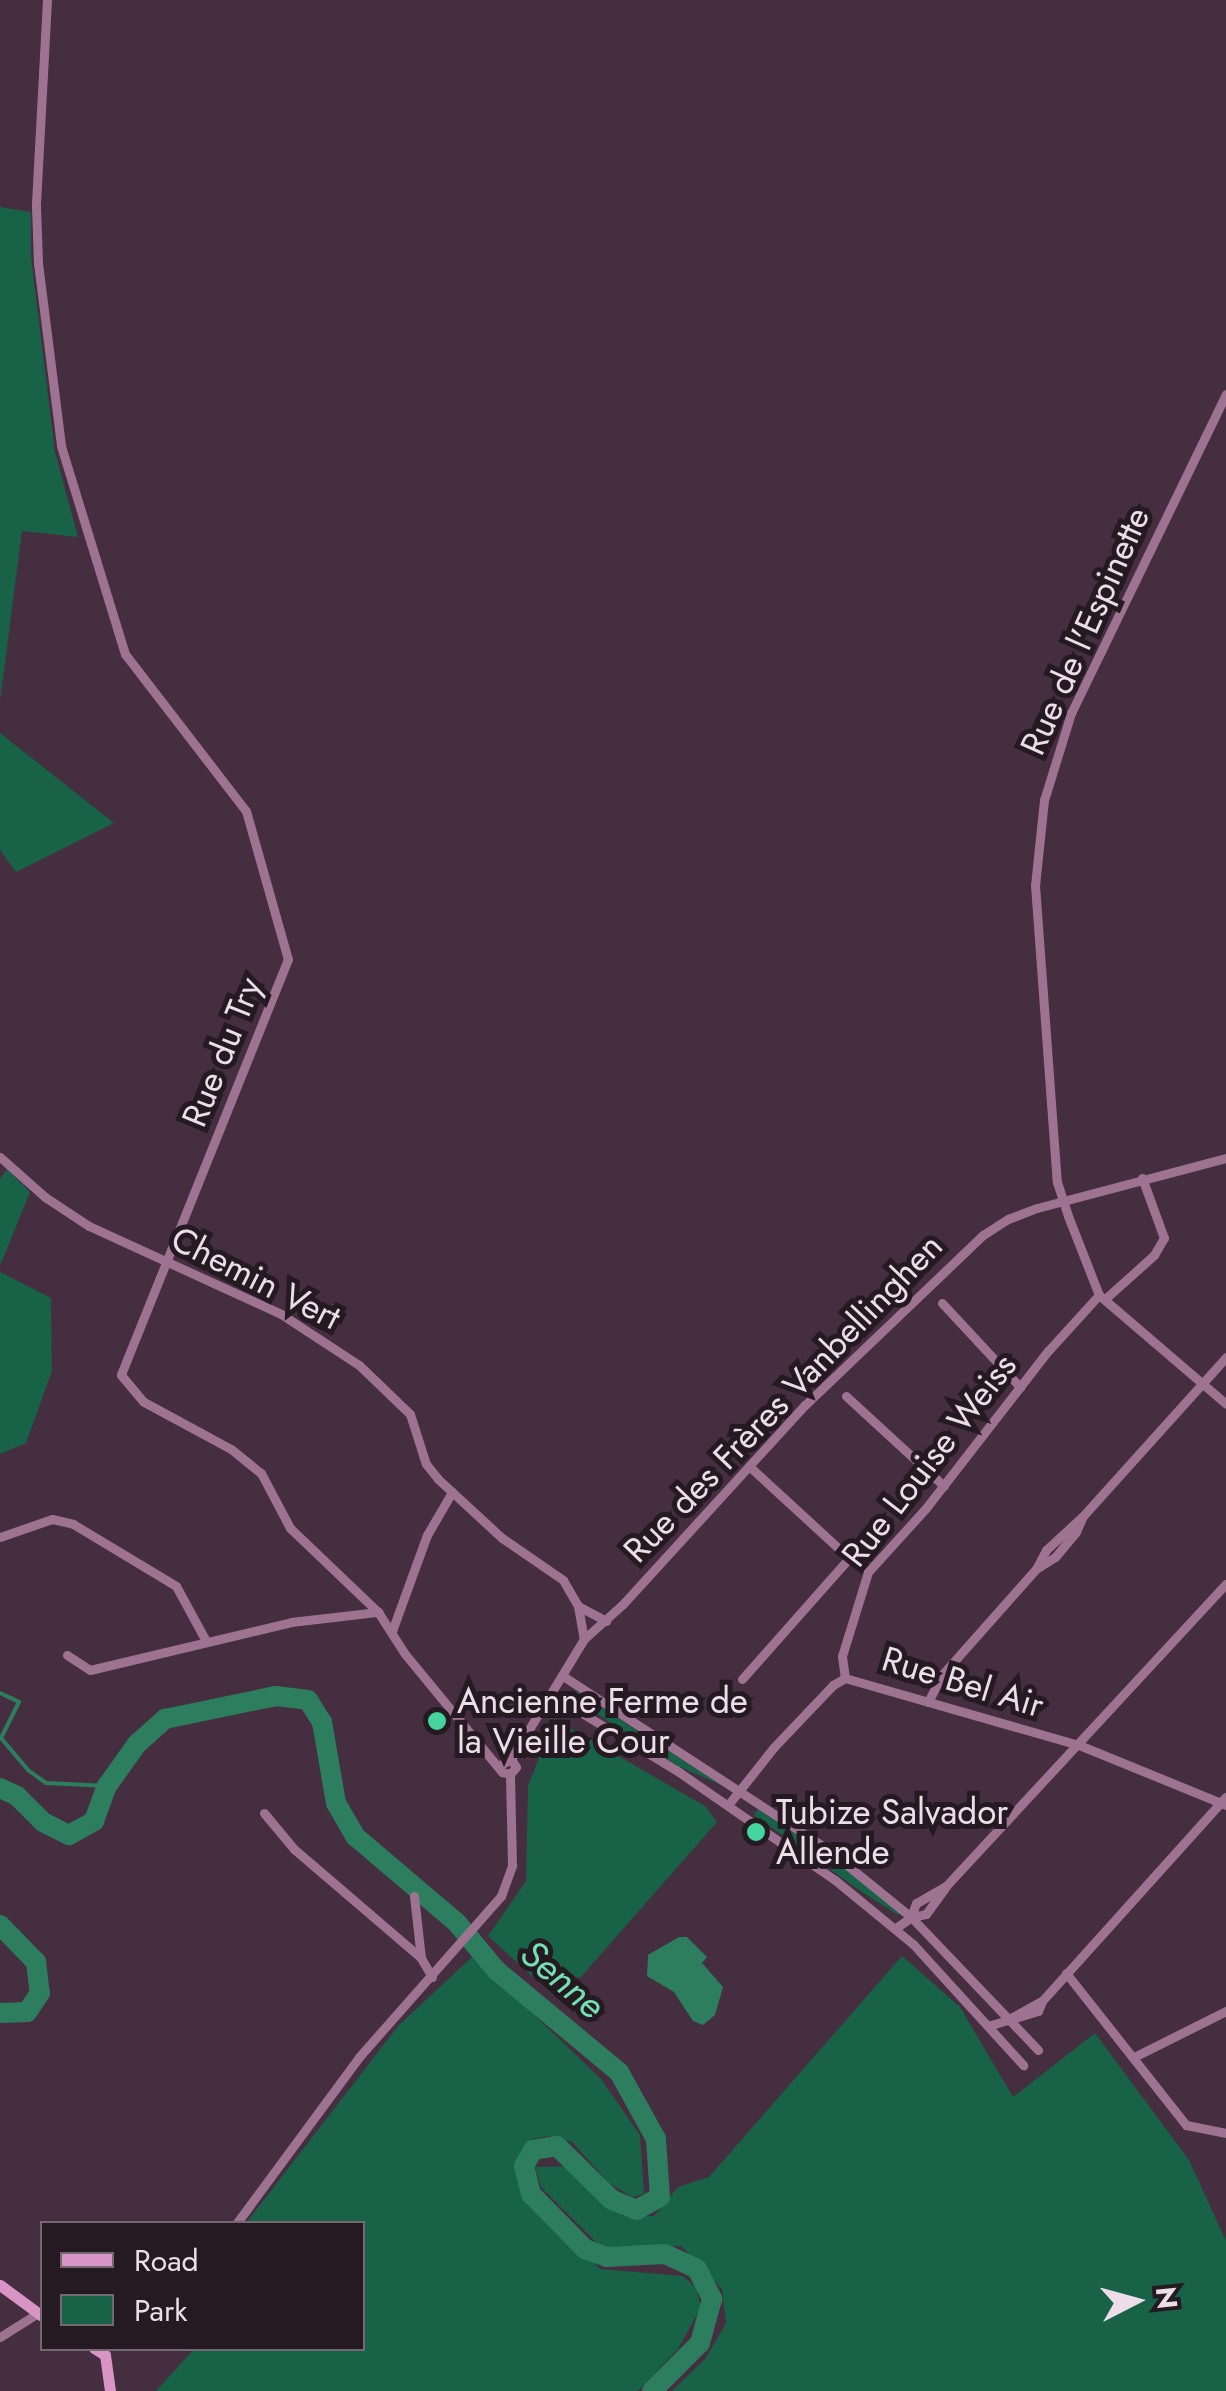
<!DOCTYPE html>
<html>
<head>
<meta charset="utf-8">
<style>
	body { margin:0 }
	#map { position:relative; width:1226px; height:2391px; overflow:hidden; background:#452e3f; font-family:Jost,sans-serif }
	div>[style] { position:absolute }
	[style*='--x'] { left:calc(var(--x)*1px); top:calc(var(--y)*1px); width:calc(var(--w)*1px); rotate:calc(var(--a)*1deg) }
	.green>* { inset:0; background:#186247 }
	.water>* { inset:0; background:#2c7e5e }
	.stream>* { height:4px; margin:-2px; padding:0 2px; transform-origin:2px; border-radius:2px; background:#2c7e5e }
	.river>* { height:20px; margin:-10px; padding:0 10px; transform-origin:10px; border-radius:10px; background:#2c7e5e }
	.street>* { height:9px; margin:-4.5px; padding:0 4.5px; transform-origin:4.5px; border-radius:4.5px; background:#9e7392 }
	.secondary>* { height:11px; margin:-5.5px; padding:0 5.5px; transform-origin:5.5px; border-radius:5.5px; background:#d994c6 }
	.dots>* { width:28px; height:28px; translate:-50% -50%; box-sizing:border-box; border:5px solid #251a22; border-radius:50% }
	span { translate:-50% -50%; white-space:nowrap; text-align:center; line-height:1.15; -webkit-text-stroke:10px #251a22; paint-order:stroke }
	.street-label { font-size:35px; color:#eddde8 }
	.poi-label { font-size:35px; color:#eddde8 }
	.left { translate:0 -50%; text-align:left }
	.water-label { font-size:38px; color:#71e1b2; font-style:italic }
	.legend { position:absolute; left:40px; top:2221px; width:325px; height:130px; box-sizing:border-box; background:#251a22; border:2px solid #756871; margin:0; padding:12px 18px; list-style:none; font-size:30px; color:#eddde8 }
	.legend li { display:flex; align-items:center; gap:20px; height:50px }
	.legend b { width:50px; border:2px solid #756871 }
	.north { position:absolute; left:1086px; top:2251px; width:100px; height:100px; -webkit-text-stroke:8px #251a22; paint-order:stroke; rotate:84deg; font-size:28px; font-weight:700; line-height:40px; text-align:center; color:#eddde8 }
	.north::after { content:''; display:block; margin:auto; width:35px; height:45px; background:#eddde8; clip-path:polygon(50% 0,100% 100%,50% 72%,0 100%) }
</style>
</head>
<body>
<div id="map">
	<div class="green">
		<i style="clip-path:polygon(0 207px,31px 212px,31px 256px,55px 452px,78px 537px,22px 531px,0 701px)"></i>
		<i style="clip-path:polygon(0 733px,114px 823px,16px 872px,0 850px)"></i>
		<i style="clip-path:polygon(7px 1169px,30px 1192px,0 1266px,0 1179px)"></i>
		<i style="clip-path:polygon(0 1272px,51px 1298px,52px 1371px,26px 1443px,0 1454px)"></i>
		<i style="clip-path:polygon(576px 1691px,723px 1786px,678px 1766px,572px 1698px)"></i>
		<i style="clip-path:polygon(554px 1719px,705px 1806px,717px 1822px,580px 1978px,571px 1975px,553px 1995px,488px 1936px,526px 1881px,528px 1786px)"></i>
		<i style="clip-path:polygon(758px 1809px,830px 1857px,902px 1913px,898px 1915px,862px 1892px,754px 1815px)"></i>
		<i style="clip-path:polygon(473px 1956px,601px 2079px,640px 2135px,644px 2194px,632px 2197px,609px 2183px,572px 2142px,549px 2136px,533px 2139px,524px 2152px,518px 2183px,600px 2269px,683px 2276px,696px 2288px,701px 2307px,678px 2349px,638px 2391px,156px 2391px,194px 2349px,362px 2348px,362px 2224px,246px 2223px,398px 2026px)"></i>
		<i style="clip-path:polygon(902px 1956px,960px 2007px,1013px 2097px,1095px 2033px,1189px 2160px,1226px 2241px,1226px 2391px,672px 2391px,706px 2358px,726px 2323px,722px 2289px,681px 2246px,604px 2250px,541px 2187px,535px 2167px,572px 2166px,623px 2216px,654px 2216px,678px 2187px,709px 2177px)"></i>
	</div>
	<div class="water">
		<i style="clip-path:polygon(679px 1937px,687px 1937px,707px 1957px,702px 1963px,723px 1987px,715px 2015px,703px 2025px,693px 2021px,674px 1992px,647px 1976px,648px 1955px)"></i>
	</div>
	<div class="stream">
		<i style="--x:0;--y:1693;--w:21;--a:25"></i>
		<i style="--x:19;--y:1702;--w:40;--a:116.6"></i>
		<i style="--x:1;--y:1738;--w:42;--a:49.8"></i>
		<i style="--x:28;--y:1770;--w:22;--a:36"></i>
		<i style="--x:46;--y:1783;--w:61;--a:2.8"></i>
	</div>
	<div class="river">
		<i style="--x:0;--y:1788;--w:19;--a:25"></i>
		<i style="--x:17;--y:1796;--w:37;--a:45"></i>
		<i style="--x:43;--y:1822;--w:29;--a:27"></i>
		<i style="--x:69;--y:1835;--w:29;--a:-29"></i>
		<i style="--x:94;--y:1821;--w:37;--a:-70"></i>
		<i style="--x:107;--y:1786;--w:52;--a:-54.5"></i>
		<i style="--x:137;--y:1744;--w:38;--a:-42"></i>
		<i style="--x:165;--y:1719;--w:113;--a:-11.7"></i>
		<i style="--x:276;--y:1696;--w:32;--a:7"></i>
		<i style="--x:308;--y:1700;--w:26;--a:58"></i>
		<i style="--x:322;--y:1722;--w:82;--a:80.2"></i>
		<i style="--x:336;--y:1803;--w:39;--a:60"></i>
		<i style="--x:356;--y:1837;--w:133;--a:40.4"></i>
		<i style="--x:457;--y:1923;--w:61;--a:50.3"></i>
		<i style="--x:496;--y:1970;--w:160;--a:39.7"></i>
		<i style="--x:619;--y:2072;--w:77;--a:61.1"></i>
		<i style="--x:656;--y:2139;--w:58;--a:86.1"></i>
		<i style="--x:660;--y:2197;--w:26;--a:151"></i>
		<i style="--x:637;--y:2210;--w:27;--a:-158"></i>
		<i style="--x:612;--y:2200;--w:77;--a:-135.5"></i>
		<i style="--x:557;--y:2146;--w:24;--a:171"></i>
		<i style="--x:533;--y:2150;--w:18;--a:119"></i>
		<i style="--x:524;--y:2166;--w:29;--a:76"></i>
		<i style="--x:531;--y:2194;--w:77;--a:45.5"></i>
		<i style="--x:585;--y:2249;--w:23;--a:20"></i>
		<i style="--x:607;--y:2257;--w:58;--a:-3"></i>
		<i style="--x:665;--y:2254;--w:35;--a:25"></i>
		<i style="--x:697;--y:2269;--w:34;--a:63"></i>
		<i style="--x:712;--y:2299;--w:46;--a:105.3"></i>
		<i style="--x:700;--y:2343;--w:68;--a:135"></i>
		<i style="--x:0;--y:1925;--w:52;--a:45.8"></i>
		<i style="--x:36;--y:1962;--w:31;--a:83"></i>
		<i style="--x:40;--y:1993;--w:23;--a:124"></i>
		<i style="--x:27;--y:2012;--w:27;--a:178"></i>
	</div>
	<div class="street">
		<i style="--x:47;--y:0;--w:206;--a:93.1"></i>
		<i style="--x:36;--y:206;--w:57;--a:88"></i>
		<i style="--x:38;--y:263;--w:184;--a:82.8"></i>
		<i style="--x:61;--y:446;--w:218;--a:72.9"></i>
		<i style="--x:125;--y:654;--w:198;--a:52.4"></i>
		<i style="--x:246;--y:811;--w:154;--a:74.2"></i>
		<i style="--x:288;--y:959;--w:448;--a:111.9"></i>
		<i style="--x:121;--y:1375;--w:35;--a:50"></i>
		<i style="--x:144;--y:1402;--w:99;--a:28.4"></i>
		<i style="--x:231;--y:1449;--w:38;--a:39"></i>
		<i style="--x:261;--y:1473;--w:62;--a:62.2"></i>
		<i style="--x:290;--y:1528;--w:122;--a:43.7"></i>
		<i style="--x:378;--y:1612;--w:50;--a:57.3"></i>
		<i style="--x:405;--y:1654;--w:153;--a:50.6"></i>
		<i style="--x:502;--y:1772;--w:8;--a:14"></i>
		<i style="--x:1226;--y:394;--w:355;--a:115.9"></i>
		<i style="--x:1071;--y:713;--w:91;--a:107.2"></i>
		<i style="--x:1044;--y:800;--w:85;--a:96"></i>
		<i style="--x:1035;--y:885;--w:298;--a:85.8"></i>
		<i style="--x:1057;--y:1182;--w:36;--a:72"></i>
		<i style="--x:1068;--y:1216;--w:85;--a:68.6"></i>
		<i style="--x:1099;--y:1295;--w:167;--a:40.6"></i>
		<i style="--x:0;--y:1157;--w:60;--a:41.6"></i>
		<i style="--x:45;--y:1197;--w:53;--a:33.4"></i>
		<i style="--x:89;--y:1226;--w:211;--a:24.6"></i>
		<i style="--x:281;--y:1314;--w:93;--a:33.2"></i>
		<i style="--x:359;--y:1365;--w:71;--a:43.9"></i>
		<i style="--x:410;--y:1414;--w:52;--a:72.3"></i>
		<i style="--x:426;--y:1464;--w:19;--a:51"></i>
		<i style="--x:438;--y:1479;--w:87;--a:42.7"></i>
		<i style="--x:502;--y:1538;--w:74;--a:34.5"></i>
		<i style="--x:563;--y:1580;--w:30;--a:60"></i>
		<i style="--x:578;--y:1606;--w:34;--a:80"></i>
		<i style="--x:1105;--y:1299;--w:66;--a:-41.9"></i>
		<i style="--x:1154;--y:1255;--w:20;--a:-60"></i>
		<i style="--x:1164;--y:1238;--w:64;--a:-110.1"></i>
		<i style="--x:942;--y:1303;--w:115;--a:47.1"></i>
		<i style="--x:846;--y:1396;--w:133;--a:42.6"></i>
		<i style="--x:1083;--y:1516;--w:214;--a:-48"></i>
		<i style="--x:0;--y:1537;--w:55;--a:-19.1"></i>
		<i style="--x:52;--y:1519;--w:22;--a:13"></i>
		<i style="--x:73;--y:1524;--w:120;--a:31"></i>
		<i style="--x:176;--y:1586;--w:63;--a:61.4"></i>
		<i style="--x:578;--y:1606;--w:32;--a:28"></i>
		<i style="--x:392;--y:1631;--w:102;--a:-70"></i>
		<i style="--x:427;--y:1535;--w:50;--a:-59.8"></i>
		<i style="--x:67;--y:1655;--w:27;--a:33"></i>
		<i style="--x:90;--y:1670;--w:207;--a:-13.4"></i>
		<i style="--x:291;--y:1622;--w:88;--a:-6.6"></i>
		<i style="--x:563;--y:1676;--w:314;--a:33.2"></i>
		<i style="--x:826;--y:1848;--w:109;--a:39.1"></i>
		<i style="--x:911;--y:1917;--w:184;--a:46.3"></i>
		<i style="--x:845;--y:1678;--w:22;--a:-98"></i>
		<i style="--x:842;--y:1656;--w:88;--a:-72.8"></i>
		<i style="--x:868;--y:1572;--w:86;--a:-47.8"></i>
		<i style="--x:926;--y:1508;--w:199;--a:-52.2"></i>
		<i style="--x:1048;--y:1351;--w:76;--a:-47.7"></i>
		<i style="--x:742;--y:1679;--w:162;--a:-48.5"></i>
		<i style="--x:849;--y:1558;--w:136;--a:-137.4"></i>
		<i style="--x:552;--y:1695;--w:145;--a:31.2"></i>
		<i style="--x:676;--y:1770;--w:193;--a:34.7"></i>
		<i style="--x:835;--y:1880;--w:101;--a:39.4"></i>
		<i style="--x:913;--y:1944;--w:164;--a:47.7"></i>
		<i style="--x:928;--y:1702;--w:29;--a:-63"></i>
		<i style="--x:941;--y:1676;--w:143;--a:-48.4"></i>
		<i style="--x:1036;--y:1569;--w:21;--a:-62"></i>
		<i style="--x:1046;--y:1550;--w:50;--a:-42.6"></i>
		<i style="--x:1083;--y:1516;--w:17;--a:114"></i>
		<i style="--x:1076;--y:1532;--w:33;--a:130"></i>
		<i style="--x:1055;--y:1557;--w:22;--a:148"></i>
		<i style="--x:500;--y:1765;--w:13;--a:-29"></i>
		<i style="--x:511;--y:1759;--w:140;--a:-58.7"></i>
		<i style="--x:584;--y:1639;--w:52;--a:-41.9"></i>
		<i style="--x:623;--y:1604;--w:270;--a:-47.6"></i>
		<i style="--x:805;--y:1405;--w:246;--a:-43.7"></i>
		<i style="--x:983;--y:1235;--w:30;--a:-33"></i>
		<i style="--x:1008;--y:1219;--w:31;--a:-21"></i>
		<i style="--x:1037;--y:1208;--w:196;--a:-14.8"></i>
		<i style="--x:728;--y:1805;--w:74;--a:-51.6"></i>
		<i style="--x:774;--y:1747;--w:86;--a:-46.4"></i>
		<i style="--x:833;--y:1685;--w:14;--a:-30"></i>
		<i style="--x:845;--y:1678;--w:243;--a:16"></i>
		<i style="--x:1079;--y:1745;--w:159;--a:22.2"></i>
		<i style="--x:264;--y:1813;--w:47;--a:50.2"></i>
		<i style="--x:294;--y:1849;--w:167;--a:40.6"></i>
		<i style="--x:421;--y:1958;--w:22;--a:60"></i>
		<i style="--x:946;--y:1886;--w:412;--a:-47.2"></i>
		<i style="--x:414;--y:1896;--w:62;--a:83.6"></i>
		<i style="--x:896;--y:1928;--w:19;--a:-36"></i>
		<i style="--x:911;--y:1917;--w:15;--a:-11"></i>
		<i style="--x:926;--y:1914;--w:34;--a:-54"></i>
		<i style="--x:946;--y:1886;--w:34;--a:150"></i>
		<i style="--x:916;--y:1903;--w:15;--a:110"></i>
		<i style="--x:1066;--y:1973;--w:194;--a:51.7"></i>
		<i style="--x:1186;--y:2125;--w:41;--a:11.3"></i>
		<i style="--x:1011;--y:2018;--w:35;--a:-29"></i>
		<i style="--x:991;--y:2025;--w:49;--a:-16.6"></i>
		<i style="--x:1038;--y:2011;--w:11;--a:-68"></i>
		<i style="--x:1042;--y:2001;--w:275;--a:-48"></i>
		<i style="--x:1136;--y:2056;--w:101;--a:-26.6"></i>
		<i style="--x:236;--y:2224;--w:207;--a:-53.6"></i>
		<i style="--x:359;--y:2057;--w:215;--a:-48.6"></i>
		<i style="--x:501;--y:1896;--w:33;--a:-70"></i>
		<i style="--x:512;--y:1865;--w:91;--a:-91.3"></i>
		<i style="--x:510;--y:1774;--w:9;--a:-49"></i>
		<i style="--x:516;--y:1767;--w:9;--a:-122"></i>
		<i style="--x:0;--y:2337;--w:45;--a:-32.3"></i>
	</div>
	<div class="secondary">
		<i style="--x:0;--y:2285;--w:52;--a:36.4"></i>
		<i style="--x:94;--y:2348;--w:13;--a:32"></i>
		<i style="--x:105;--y:2355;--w:36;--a:82"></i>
	</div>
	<div class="dots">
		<i style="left:437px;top:1721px;background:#46d49e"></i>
		<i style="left:756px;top:1832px;background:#46d49e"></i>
	</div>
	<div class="street-label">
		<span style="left:1085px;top:631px;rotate:-66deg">Rue de l'Espinette</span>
		<span style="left:222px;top:1052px;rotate:-68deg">Rue du Try</span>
		<span style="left:256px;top:1278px;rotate:27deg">Chemin Vert</span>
		<span style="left:783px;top:1398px;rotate:-46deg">Rue des Frères Vanbellinghen</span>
		<span style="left:929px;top:1460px;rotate:-52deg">Rue Louise Weiss</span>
		<span style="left:963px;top:1682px;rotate:17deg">Rue Bel Air</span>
	</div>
	<div class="poi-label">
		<span class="left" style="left:457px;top:1721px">Ancienne Ferme de<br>la Vieille Cour</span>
		<span class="left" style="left:776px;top:1832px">Tubize Salvador<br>Allende</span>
	</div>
	<div class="water-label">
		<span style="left:563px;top:1979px;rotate:41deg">Senne</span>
	</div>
	<ul class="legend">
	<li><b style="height:12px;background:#d994c6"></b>Road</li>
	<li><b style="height:28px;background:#186247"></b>Park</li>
	</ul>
	<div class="north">N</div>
</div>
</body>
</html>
